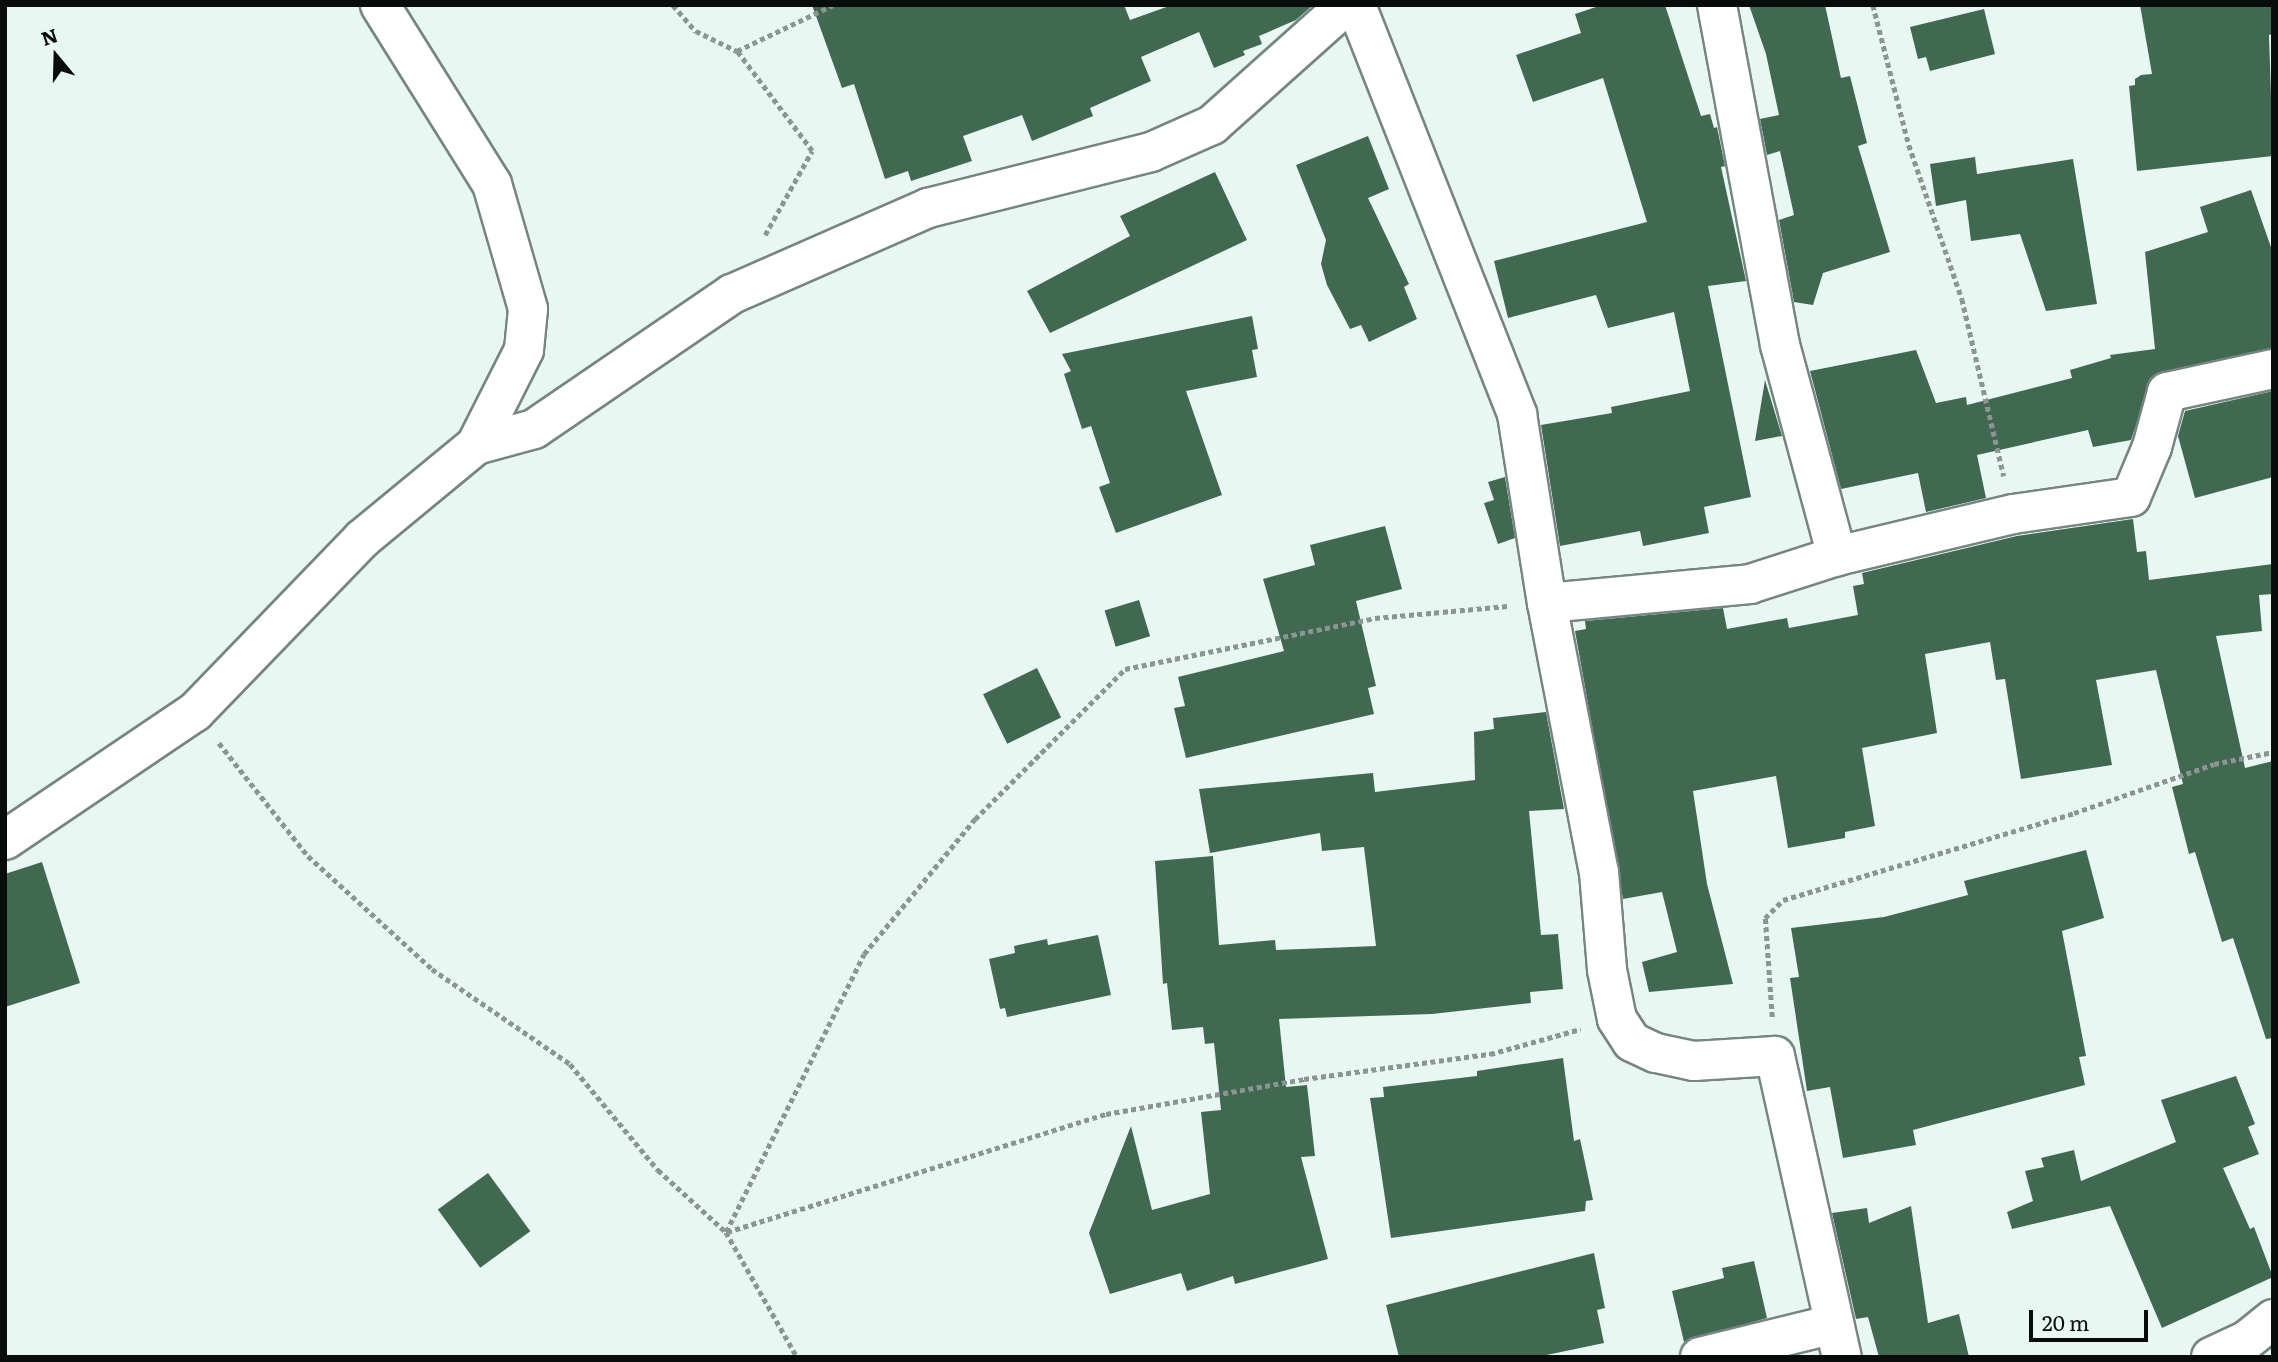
<!DOCTYPE html>
<html>
<head>
<meta charset="utf-8">
<style>
	body { margin:0 }
	#map { position:relative; width:2278px; height:1362px; overflow:hidden; background:#e8f7f2; font-family:Literata,serif }
	div>[style] { position:absolute }
	[style*='--x'] { left:calc(var(--x)*1px); top:calc(var(--y)*1px); width:calc(var(--w)*1px); rotate:calc(var(--a)*1deg) }
	.building>* { inset:0; background:#416952; transform-origin:0 0 }
	.path>* { height:4.5px; margin-top:-2.25px; transform-origin:0; background:repeating-linear-gradient(90deg,#8b9592 0 5px,transparent 0 8.5px) }
	.roads { filter:drop-shadow(2px 0 #778581) drop-shadow(-2px 0 #778581) drop-shadow(0 2px #778581) drop-shadow(0 -2px #778581) }
	.minor>* { height:38px; margin:-19px; padding:0 19px; transform-origin:19px; border-radius:19px; background:#fff }
	span { translate:-50% -50%; white-space:nowrap; text-align:center; line-height:1.15; -webkit-text-stroke:5px #e8f7f2; paint-order:stroke }
	.frame { position:absolute; inset:0; border:7px solid #080d0b; pointer-events:none }
	.north { position:absolute; left:21px; top:21px; width:70px; height:70px; -webkit-text-stroke:5px #e8f7f2; paint-order:stroke; rotate:341deg; font-size:19px; font-weight:700; line-height:28px; text-align:center; color:#080d0b }
	.north::after { content:''; display:block; margin:auto; width:24px; height:32px; background:#080d0b; clip-path:polygon(50% 0,100% 100%,50% 72%,0 100%) }
	.scale { position:absolute; left:2029px; top:1310px; width:119px; height:32px; box-sizing:border-box; border:4px solid #080d0b; border-top:0; padding-left:9px; font-size:21px; line-height:24px; white-space:nowrap; color:#080d0b; -webkit-text-stroke:5px #e8f7f2; paint-order:stroke }
</style>
</head>
<body>
<div id="map">
	<div class="building">
		<i style="clip-path:polygon(812px 5px,1124px 5px,1130px 20px,1172px 5px,1313px 5px,1296px 20px,1259px 36px,1262px 44px,1243px 51px,1245px 55px,1214px 68px,1199px 32px,1141px 57px,1151px 81px,1090px 108px,1093px 116px,1032px 141px,1022px 115px,963px 136px,972px 161px,911px 181px,908px 171px,885px 179px,854px 84px,842px 88px)"></i>
		<i style="clip-path:polygon(1602px 5px,1665px 5px,1701px 116px,1710px 114px,1714px 128px,1717px 127px,1725px 166px,1721px 167px,1746px 281px,1708px 286px,1751px 497px,1704px 507px,1709px 533px,1643px 546px,1640px 531px,1560px 546px,1541px 425px,1612px 413px,1611px 407px,1690px 391px,1674px 312px,1608px 328px,1596px 295px,1508px 318px,1494px 261px,1647px 222px,1603px 78px,1533px 102px,1516px 55px,1581px 33px,1575px 14px)"></i>
		<i style="clip-path:polygon(1749px 5px,1825px 5px,1841px 78px,1850px 76px,1867px 143px,1858px 146px,1890px 252px,1823px 273px,1813px 305px,1794px 302px,1779px 220px,1794px 215px,1780px 151px,1767px 155px,1760px 119px,1779px 115px,1766px 54px)"></i>
		<i style="clip-path:polygon(2140px 5px,2273px 5px,2273px 34px,2269px 35px,2273px 156px,2137px 171px,2129px 86px,2135px 85px,2135px 79px,2141px 75px,2152px 74px)"></i>
		<i style="clip-path:polygon(1984px 9px,1995px 54px,1930px 71px,1926px 57px,1918px 59px,1910px 27px)"></i>
		<i style="clip-path:polygon(1368px 136px,1389px 189px,1368px 198px,1409px 284px,1404px 287px,1417px 319px,1369px 342px,1361px 325px,1350px 329px,1327px 285px,1321px 264px,1326px 240px,1296px 165px)"></i>
		<i style="clip-path:polygon(1975px 157px,1977px 174px,2073px 159px,2097px 304px,2046px 311px,2020px 234px,1971px 241px,1966px 200px,1936px 206px,1930px 164px)"></i>
		<i style="clip-path:polygon(1215px 172px,1247px 240px,1050px 333px,1027px 291px,1130px 236px,1120px 216px)"></i>
		<i style="clip-path:polygon(2251px 190px,2273px 253px,2273px 348px,2153px 376px,2131px 440px,2093px 447px,2088px 430px,1977px 455px,1986px 498px,1926px 512px,1918px 473px,1841px 489px,1810px 371px,1916px 350px,1936px 403px,1966px 397px,1967px 405px,2072px 378px,2070px 370px,2111px 358px,2110px 355px,2155px 349px,2145px 252px,2208px 232px,2200px 207px)"></i>
		<i style="clip-path:polygon(1252px 316px,1258px 349px,1252px 350px,1257px 377px,1186px 391px,1222px 495px,1116px 533px,1099px 487px,1110px 483px,1091px 426px,1082px 429px,1064px 374px,1071px 371px,1062px 354px)"></i>
		<i style="clip-path:polygon(1765px 380px,1782px 436px,1755px 441px)"></i>
		<i style="clip-path:polygon(2273px 391px,2273px 477px,2195px 498px,2178px 436px,2185px 411px)"></i>
		<i style="clip-path:polygon(1505px 477px,1515px 538px,1498px 544px,1484px 503px,1494px 500px,1488px 482px)"></i>
		<i style="clip-path:polygon(2133px 519px,2137px 552px,2146px 551px,2149px 580px,2273px 564px,2273px 594px,2259px 595px,2262px 631px,2216px 636px,2245px 768px,2273px 761px,2273px 1038px,2266px 1039px,2233px 938px,2222px 942px,2195px 852px,2189px 854px,2172px 787px,2183px 784px,2156px 670px,2096px 680px,2112px 765px,2021px 779px,2005px 679px,1996px 680px,1990px 642px,1925px 654px,1937px 733px,1862px 748px,1875px 826px,1845px 832px,1845px 838px,1788px 848px,1776px 776px,1693px 791px,1707px 884px,1733px 984px,1649px 992px,1642px 962px,1677px 952px,1662px 892px,1623px 899px,1575px 631px,1586px 629px,1585px 621px,1723px 608px,1727px 629px,1787px 618px,1789px 628px,1858px 615px,1853px 586px,1864px 584px,1862px 573px,2017px 536px)"></i>
		<i style="clip-path:polygon(1385px 526px,1402px 589px,1356px 601px,1376px 686px,1368px 688px,1374px 714px,1186px 758px,1174px 708px,1185px 706px,1178px 677px,1284px 651px,1263px 579px,1315px 565px,1310px 545px)"></i>
		<i style="left:1139px;top:600px;width:38px;height:36px;rotate:73deg"></i>
		<i style="left:1037px;top:668px;width:55px;height:60px;rotate:64deg"></i>
		<i style="clip-path:polygon(1546px 712px,1564px 809px,1529px 811px,1541px 935px,1558px 934px,1563px 989px,1530px 992px,1531px 1003px,1432px 1014px,1279px 1019px,1286px 1087px,1307px 1085px,1315px 1156px,1301px 1157px,1328px 1259px,1235px 1284px,1233px 1276px,1187px 1291px,1181px 1273px,1110px 1294px,1089px 1233px,1131px 1126px,1152px 1210px,1210px 1194px,1201px 1112px,1221px 1110px,1214px 1043px,1205px 1044px,1203px 1027px,1172px 1030px,1167px 983px,1163px 984px,1155px 861px,1213px 856px,1219px 945px,1275px 940px,1276px 950px,1376px 946px,1364px 847px,1322px 851px,1320px 833px,1210px 853px,1199px 789px,1373px 773px,1375px 792px,1475px 780px,1474px 732px,1494px 729px,1493px 718px)"></i>
		<i style="clip-path:polygon(2086px 850px,2104px 918px,2062px 931px,2086px 1056px,2079px 1057px,2085px 1085px,1913px 1130px,1916px 1145px,1843px 1158px,1830px 1087px,1807px 1091px,1790px 978px,1799px 977px,1791px 928px,1884px 917px,1968px 895px,1964px 881px)"></i>
		<i style="clip-path:polygon(42px 862px,80px 983px,5px 1007px,5px 874px)"></i>
		<i style="clip-path:polygon(1098px 935px,1111px 995px,1007px 1017px,1005px 1008px,1000px 1009px,989px 959px,1015px 953px,1014px 946px,1047px 939px,1048px 945px)"></i>
		<i style="clip-path:polygon(1563px 1058px,1574px 1141px,1580px 1139px,1593px 1200px,1586px 1201px,1585px 1211px,1391px 1238px,1370px 1098px,1384px 1097px,1383px 1087px,1477px 1076px,1477px 1071px)"></i>
		<i style="clip-path:polygon(2236px 1076px,2255px 1124px,2248px 1127px,2259px 1154px,2223px 1168px,2250px 1229px,2254px 1227px,2273px 1277px,2162px 1328px,2110px 1206px,2012px 1229px,2007px 1212px,2033px 1201px,2025px 1171px,2044px 1167px,2041px 1158px,2074px 1150px,2081px 1181px,2176px 1142px,2161px 1100px)"></i>
		<i style="left:488px;top:1173px;width:72px;height:62px;rotate:54deg"></i>
		<i style="clip-path:polygon(1911px 1206px,1928px 1323px,1959px 1314px,1969px 1357px,1879px 1357px,1868px 1317px,1856px 1319px,1832px 1213px,1867px 1208px,1869px 1223px)"></i>
		<i style="clip-path:polygon(1594px 1253px,1605px 1308px,1597px 1310px,1604px 1343px,1537px 1357px,1399px 1357px,1386px 1305px)"></i>
		<i style="clip-path:polygon(1754px 1261px,1767px 1318px,1684px 1342px,1672px 1291px,1724px 1278px,1722px 1268px)"></i>
	</div>
	<div class="path">
		<i style="--x:673;--y:5;--w:35;--a:49"></i>
		<i style="--x:696;--y:31;--w:46;--a:26"></i>
		<i style="--x:1873;--y:5;--w:145;--a:75.6"></i>
		<i style="--x:1909;--y:145;--w:163;--a:71"></i>
		<i style="--x:1962;--y:299;--w:182;--a:76.7"></i>
		<i style="--x:765;--y:235;--w:96;--a:-60.8"></i>
		<i style="--x:812;--y:151;--w:125;--a:-126.9"></i>
		<i style="--x:737;--y:51;--w:106;--a:-25.6"></i>
		<i style="--x:219;--y:743;--w:144;--a:51.8"></i>
		<i style="--x:308;--y:856;--w:168;--a:42.3"></i>
		<i style="--x:432;--y:969;--w:168;--a:34.5"></i>
		<i style="--x:570;--y:1064;--w:138;--a:50.3"></i>
		<i style="--x:658;--y:1170;--w:92;--a:42.4"></i>
		<i style="--x:726;--y:1232;--w:144;--a:60.4"></i>
		<i style="--x:1772;--y:1017;--w:99;--a:-94"></i>
		<i style="--x:1765;--y:918;--w:25;--a:-45"></i>
		<i style="--x:1783;--y:900;--w:304;--a:-16.6"></i>
		<i style="--x:2074;--y:813;--w:148;--a:-19.3"></i>
		<i style="--x:2214;--y:764;--w:60;--a:-11.5"></i>
		<i style="--x:726;--y:1232;--w:310;--a:-63.6"></i>
		<i style="--x:864;--y:954;--w:175;--a:-50.6"></i>
		<i style="--x:975;--y:819;--w:212;--a:-45"></i>
		<i style="--x:1125;--y:669;--w:255;--a:-11.5"></i>
		<i style="--x:1375;--y:618;--w:133;--a:-5.2"></i>
		<i style="--x:727;--y:1232;--w:397;--a:-17.3"></i>
		<i style="--x:1106;--y:1114;--w:201;--a:-10"></i>
		<i style="--x:1304;--y:1079;--w:188;--a:-7.7"></i>
		<i style="--x:1490;--y:1054;--w:94;--a:-15.4"></i>
	</div>
	<div class="roads">
		<div class="minor">
			<i style="--x:380;--y:5;--w:211;--a:58"></i>
			<i style="--x:492;--y:184;--w:130;--a:73.9"></i>
			<i style="--x:528;--y:309;--w:41;--a:95.6"></i>
			<i style="--x:524;--y:350;--w:106;--a:116.8"></i>
			<i style="--x:1356;--y:5;--w:440;--a:68.5"></i>
			<i style="--x:1517;--y:414;--w:191;--a:81"></i>
			<i style="--x:1547;--y:603;--w:274;--a:79.1"></i>
			<i style="--x:1599;--y:872;--w:98;--a:85.3"></i>
			<i style="--x:1607;--y:970;--w:50;--a:78.5"></i>
			<i style="--x:1617;--y:1019;--w:27;--a:57"></i>
			<i style="--x:1632;--y:1042;--w:26;--a:25"></i>
			<i style="--x:1656;--y:1053;--w:39;--a:12"></i>
			<i style="--x:1694;--y:1061;--w:81;--a:-3.5"></i>
			<i style="--x:1775;--y:1056;--w:308;--a:77.5"></i>
			<i style="--x:1717;--y:5;--w:346;--a:79.5"></i>
			<i style="--x:1780;--y:345;--w:219;--a:74.9"></i>
			<i style="--x:1547;--y:603;--w:204;--a:-5.3"></i>
			<i style="--x:1750;--y:584;--w:91;--a:-17.8"></i>
			<i style="--x:1837;--y:556;--w:181;--a:-13.4"></i>
			<i style="--x:2013;--y:514;--w:119;--a:-8.2"></i>
			<i style="--x:2131;--y:497;--w:54;--a:-67.2"></i>
			<i style="--x:2152;--y:447;--w:57;--a:-74.7"></i>
			<i style="--x:2167;--y:392;--w:108;--a:-12.2"></i>
			<i style="--x:5;--y:840;--w:229;--a:-34"></i>
			<i style="--x:195;--y:712;--w:240;--a:-46"></i>
			<i style="--x:362;--y:539;--w:148;--a:-39.5"></i>
			<i style="--x:476;--y:445;--w:60;--a:-15.4"></i>
			<i style="--x:534;--y:429;--w:240;--a:-34.3"></i>
			<i style="--x:732;--y:294;--w:214;--a:-23.7"></i>
			<i style="--x:928;--y:208;--w:230;--a:-14.1"></i>
			<i style="--x:1151;--y:152;--w:67;--a:-23.9"></i>
			<i style="--x:1212;--y:125;--w:180;--a:-41.8"></i>
			<i style="--x:1700;--y:1357;--w:138;--a:-13.8"></i>
			<i style="--x:2211;--y:1357;--w:38;--a:-25"></i>
			<i style="--x:2246;--y:1341;--w:35;--a:-39"></i>
		</div>
	</div>
	<div class="frame"></div>
	<div class="north">N</div>
	<div class="scale">20 m</div>
</div>
</body>
</html>
